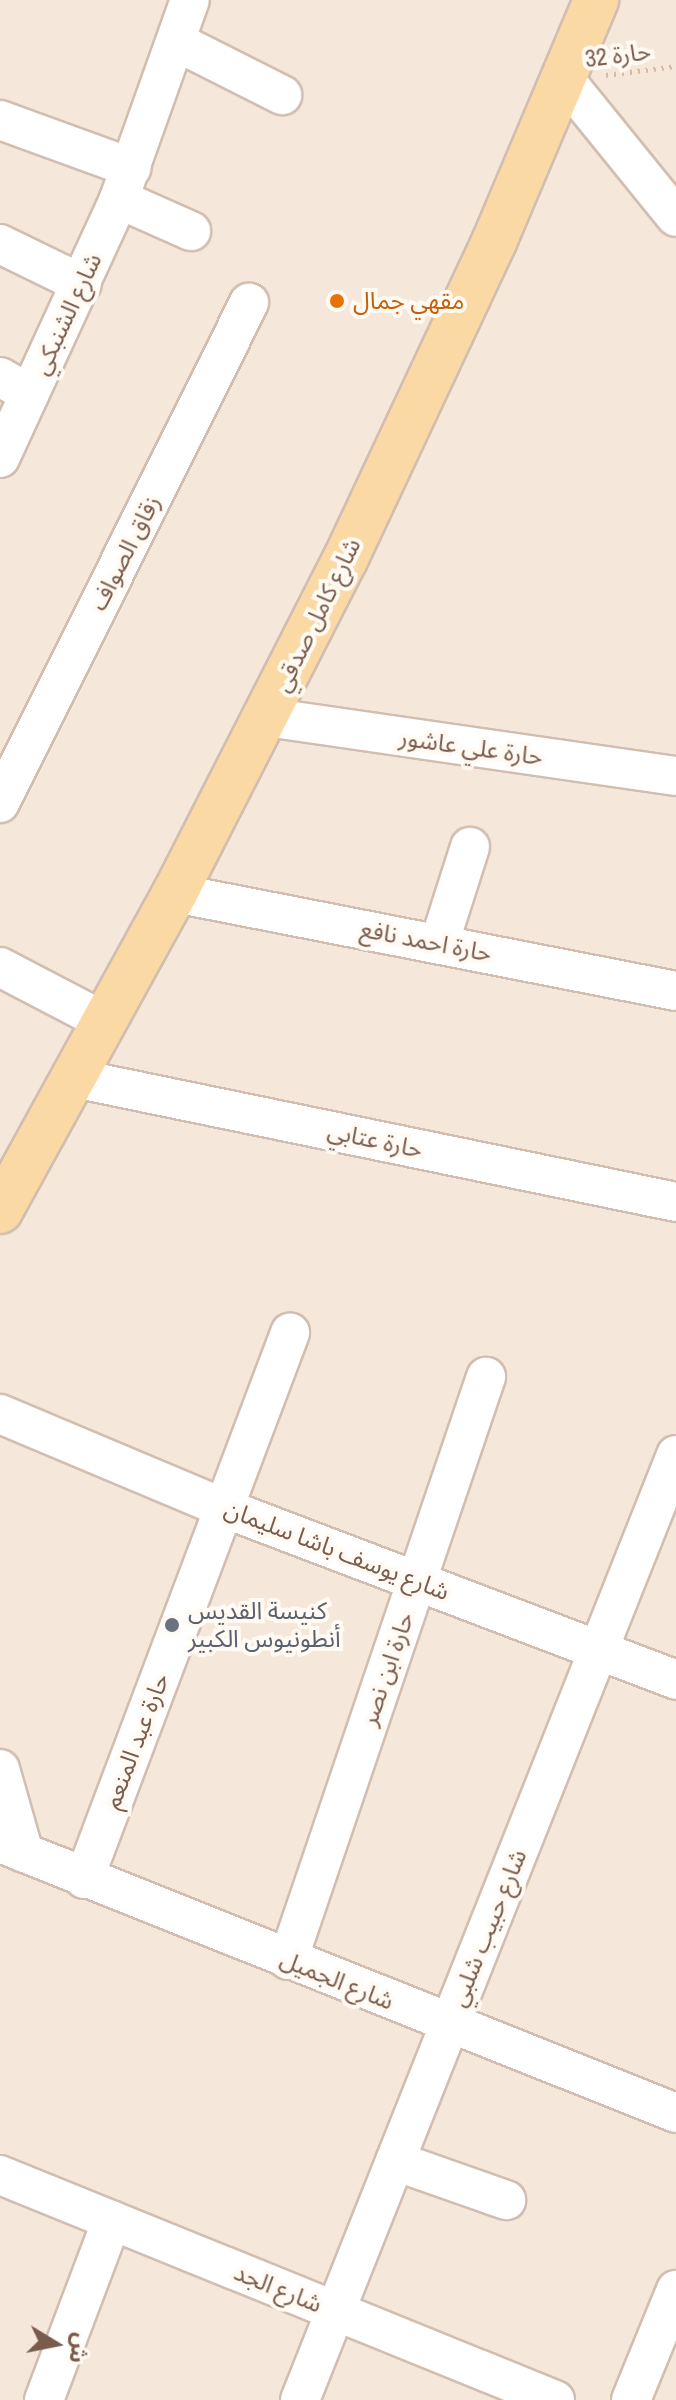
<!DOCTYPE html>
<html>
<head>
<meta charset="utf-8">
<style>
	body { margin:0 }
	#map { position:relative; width:676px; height:2400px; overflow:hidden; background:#fdf6ec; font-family:"Archivo Narrow","Noto Sans Arabic",sans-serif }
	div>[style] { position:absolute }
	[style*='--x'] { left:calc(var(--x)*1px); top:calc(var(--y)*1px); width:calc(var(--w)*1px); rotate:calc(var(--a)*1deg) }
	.residential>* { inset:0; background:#f5e8da; transform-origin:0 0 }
	.path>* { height:5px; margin-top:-2.5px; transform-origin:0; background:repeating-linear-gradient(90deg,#d9b8a5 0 2px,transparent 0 8px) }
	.roads { filter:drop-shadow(2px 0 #d1beb0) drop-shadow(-2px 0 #d1beb0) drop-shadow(0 2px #d1beb0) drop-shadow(0 -2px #d1beb0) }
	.minor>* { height:38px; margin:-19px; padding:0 19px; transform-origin:19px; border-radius:19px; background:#fff }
	.major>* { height:44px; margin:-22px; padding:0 22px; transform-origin:22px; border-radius:22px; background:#fbd9a5 }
	.dots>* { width:22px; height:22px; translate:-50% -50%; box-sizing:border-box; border:4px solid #fffaf3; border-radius:50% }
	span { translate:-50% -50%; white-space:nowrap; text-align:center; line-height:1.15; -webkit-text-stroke:8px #fffaf3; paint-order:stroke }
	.street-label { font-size:24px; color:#7a5c4d }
	.food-label { font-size:24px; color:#c56008 }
	.left { translate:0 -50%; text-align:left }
	.worship-label { font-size:24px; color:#5b616d }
	.north { position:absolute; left:16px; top:2304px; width:80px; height:80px; -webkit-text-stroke:6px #fffaf3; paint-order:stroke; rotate:100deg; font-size:22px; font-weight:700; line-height:32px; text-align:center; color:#7a5c4d }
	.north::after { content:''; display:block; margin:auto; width:28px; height:36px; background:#7a5c4d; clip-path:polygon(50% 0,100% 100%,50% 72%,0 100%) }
</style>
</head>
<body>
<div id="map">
	<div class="residential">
		<i style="left:0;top:0;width:676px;height:2400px"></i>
	</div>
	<div class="path">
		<i style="--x:606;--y:75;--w:71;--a:-7.3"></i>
	</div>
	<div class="roads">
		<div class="minor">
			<i style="--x:177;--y:42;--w:118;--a:26.8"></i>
			<i style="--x:565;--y:80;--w:176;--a:51"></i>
			<i style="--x:0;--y:120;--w:140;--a:20"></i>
			<i style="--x:119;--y:199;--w:79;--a:24"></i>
			<i style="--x:0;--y:244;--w:91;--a:26"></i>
			<i style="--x:0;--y:377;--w:34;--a:30"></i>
			<i style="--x:0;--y:458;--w:285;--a:-65.3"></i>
			<i style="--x:119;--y:199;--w:211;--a:-70.4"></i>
			<i style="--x:266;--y:717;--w:414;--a:8.2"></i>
			<i style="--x:0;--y:803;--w:559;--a:-63.53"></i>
			<i style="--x:175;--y:893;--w:510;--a:11.07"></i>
			<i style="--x:439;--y:944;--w:102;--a:-72.3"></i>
			<i style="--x:0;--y:967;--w:119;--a:27.6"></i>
			<i style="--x:74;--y:1078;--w:615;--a:11.64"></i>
			<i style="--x:0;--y:1414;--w:243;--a:22.8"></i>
			<i style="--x:224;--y:1508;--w:484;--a:20.8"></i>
			<i style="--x:0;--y:1769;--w:87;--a:74.1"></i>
			<i style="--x:0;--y:1843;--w:728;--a:21.77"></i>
			<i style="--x:84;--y:1879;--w:584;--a:-69.33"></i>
			<i style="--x:288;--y:1960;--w:616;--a:-71.24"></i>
			<i style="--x:395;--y:2161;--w:118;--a:19.4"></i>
			<i style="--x:0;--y:2175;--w:599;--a:22.07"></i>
			<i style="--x:44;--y:2400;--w:192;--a:-69.3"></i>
			<i style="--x:300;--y:2400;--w:1017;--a:-68.3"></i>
			<i style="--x:631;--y:2400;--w:119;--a:-67.8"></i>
		</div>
		<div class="major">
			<i style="--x:0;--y:1211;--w:363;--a:-61.2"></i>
			<i style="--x:175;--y:893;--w:374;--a:-63"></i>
			<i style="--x:345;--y:560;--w:351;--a:-64.9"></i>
			<i style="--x:494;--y:242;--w:263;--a:-67.1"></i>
		</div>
	</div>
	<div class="dots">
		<i style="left:337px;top:301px;background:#e8710a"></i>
		<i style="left:172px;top:1625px;background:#6b7280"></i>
	</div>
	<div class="street-label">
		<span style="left:618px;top:55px;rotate:-7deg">حارة 32</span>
		<span style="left:67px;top:314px;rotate:-65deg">شارع الشنبكي</span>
		<span style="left:125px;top:553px;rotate:-63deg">زقاق الصواف</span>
		<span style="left:317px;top:615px;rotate:-64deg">شارع كامل صدقي</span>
		<span style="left:471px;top:747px;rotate:8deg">حارة علي عاشور</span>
		<span style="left:426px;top:941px;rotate:11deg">حارة احمد نافع</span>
		<span style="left:375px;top:1140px;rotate:12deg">حارة عتابي</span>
		<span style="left:337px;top:1550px;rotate:21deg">شارع يوسف باشا سليمان</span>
		<span style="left:387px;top:1669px;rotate:-71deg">حارة ابن نصر</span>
		<span style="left:136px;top:1741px;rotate:-69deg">حارة عبد المنعم</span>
		<span style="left:488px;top:1928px;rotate:-68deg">شارع حبيب شلبي</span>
		<span style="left:337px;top:1980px;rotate:22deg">شارع الجميل</span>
		<span style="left:278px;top:2288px;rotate:22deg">شارع الجد</span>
	</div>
	<div class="food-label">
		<span class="left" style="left:353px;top:301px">مقهي جمال</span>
	</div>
	<div class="worship-label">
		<span class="left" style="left:188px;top:1625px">كنيسة القديس<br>أنطونيوس الكبير</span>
	</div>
	<div class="north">ش</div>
</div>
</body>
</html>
